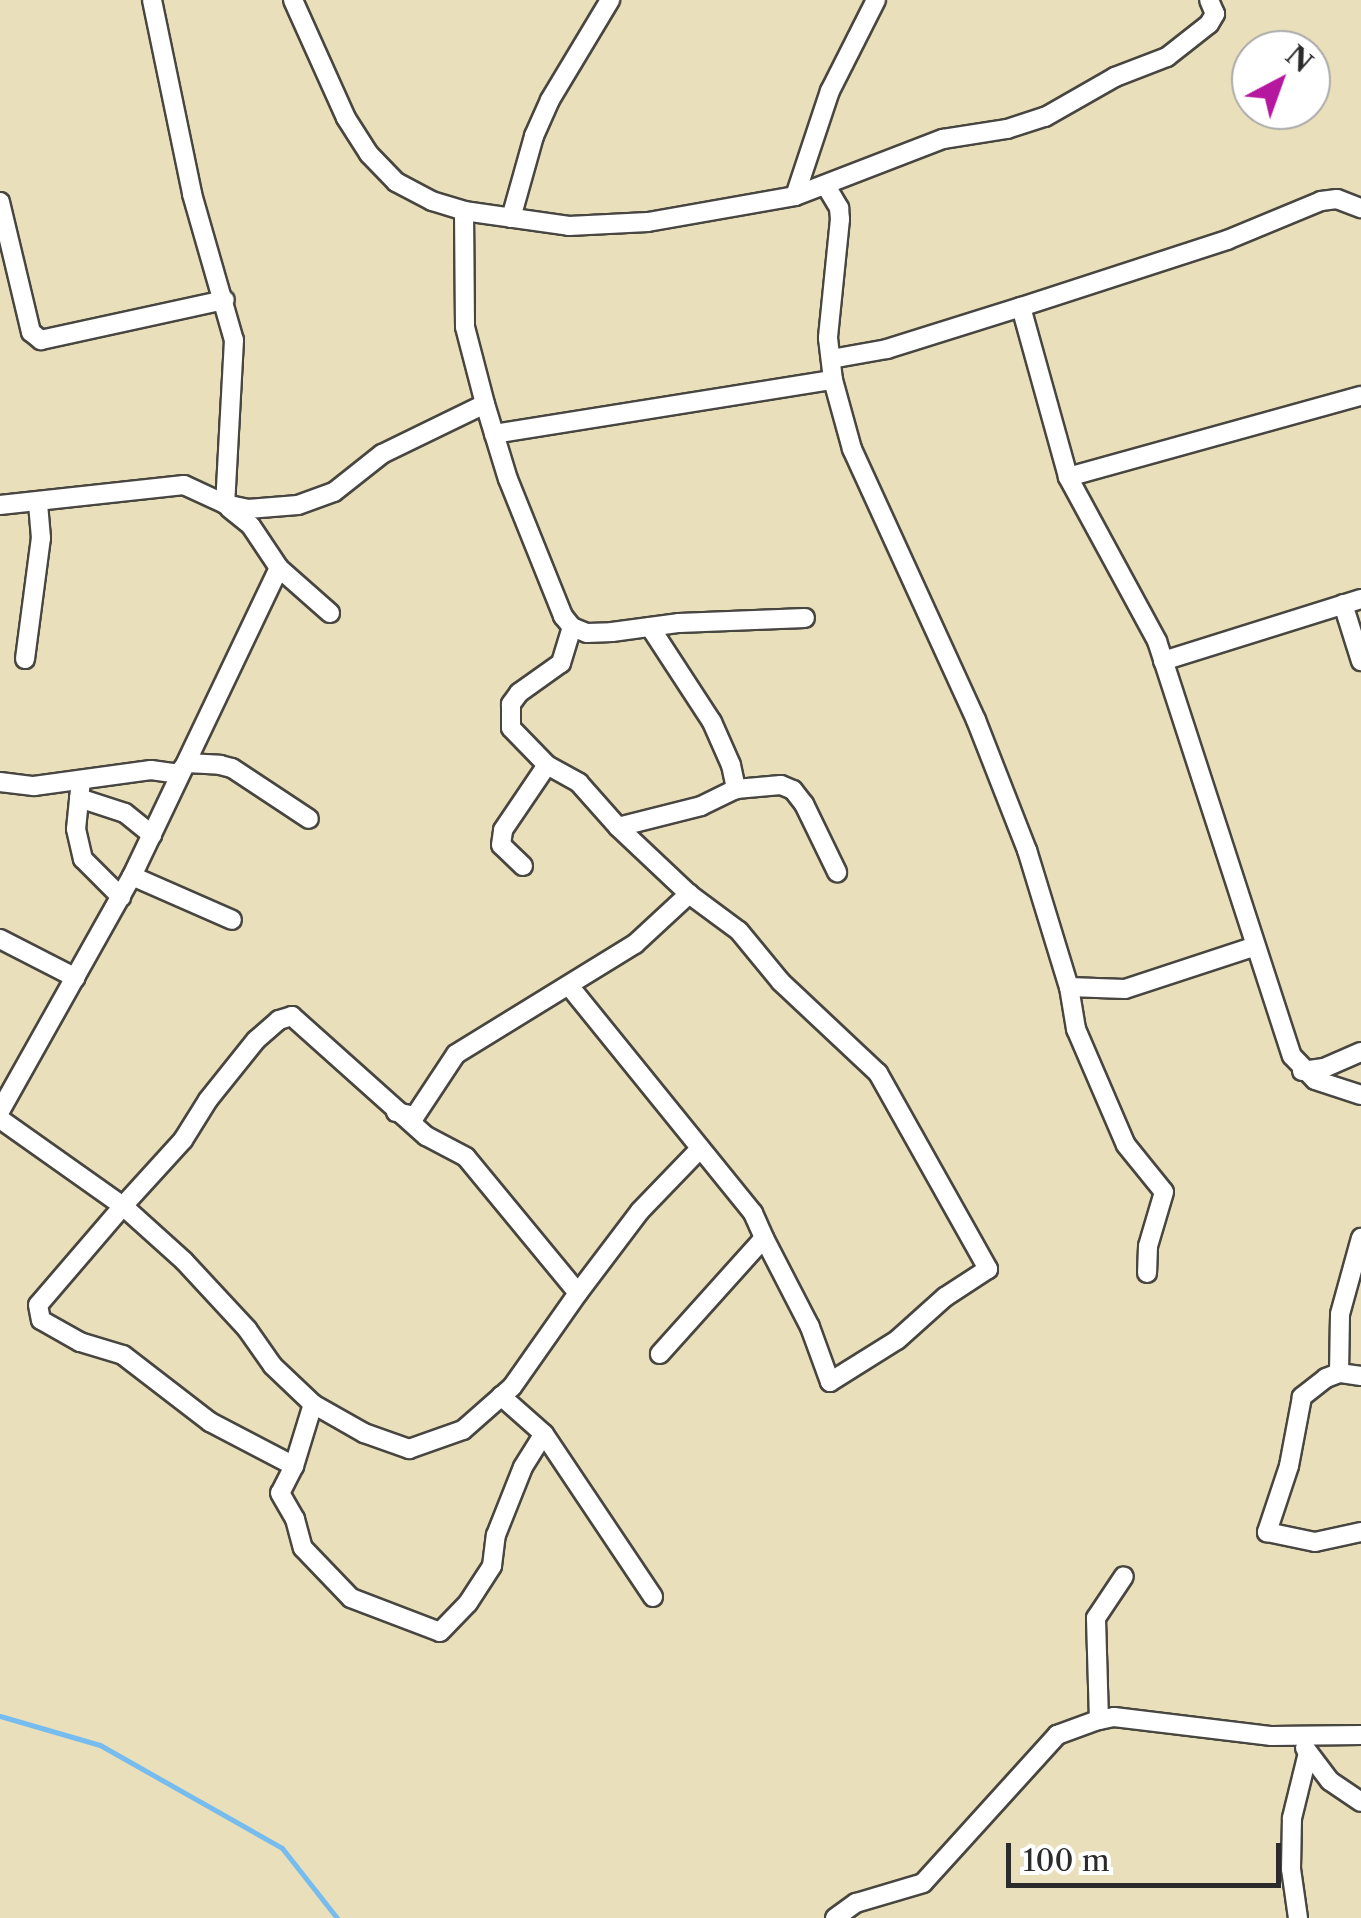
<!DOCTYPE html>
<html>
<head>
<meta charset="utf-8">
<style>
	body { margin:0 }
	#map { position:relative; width:1361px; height:1918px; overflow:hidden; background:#e9dfba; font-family:"Libre Caslon Text",serif }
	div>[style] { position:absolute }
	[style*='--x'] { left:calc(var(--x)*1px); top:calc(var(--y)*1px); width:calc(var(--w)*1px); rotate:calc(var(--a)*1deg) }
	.stream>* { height:5px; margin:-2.5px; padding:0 2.5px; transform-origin:2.5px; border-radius:2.5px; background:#77bcee }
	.roads { filter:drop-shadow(2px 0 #484640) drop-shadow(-2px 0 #484640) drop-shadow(0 2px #484640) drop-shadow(0 -2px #484640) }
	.minor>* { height:18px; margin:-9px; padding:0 9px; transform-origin:9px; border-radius:9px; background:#fff }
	span { translate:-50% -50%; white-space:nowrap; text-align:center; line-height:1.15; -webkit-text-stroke:10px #fff; paint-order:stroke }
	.north { position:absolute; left:1231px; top:30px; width:100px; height:100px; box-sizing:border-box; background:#fff; border:2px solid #aaa; border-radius:50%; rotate:41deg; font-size:28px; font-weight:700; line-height:40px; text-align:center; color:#2b2b2b }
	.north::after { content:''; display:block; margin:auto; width:35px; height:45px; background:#b5179e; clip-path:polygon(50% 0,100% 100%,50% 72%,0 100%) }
	.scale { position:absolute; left:1006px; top:1843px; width:275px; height:45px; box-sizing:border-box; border:5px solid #2b2b2b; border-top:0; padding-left:12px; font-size:30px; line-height:35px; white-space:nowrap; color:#2b2b2b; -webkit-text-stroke:8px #fff; paint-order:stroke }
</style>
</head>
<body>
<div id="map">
	<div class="stream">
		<i style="--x:0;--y:1716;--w:104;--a:16.2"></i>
		<i style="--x:100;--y:1745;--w:209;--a:29.5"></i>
		<i style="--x:282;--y:1848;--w:89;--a:51.8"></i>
	</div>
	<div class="roads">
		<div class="minor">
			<i style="--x:152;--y:0;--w:198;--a:78.3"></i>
			<i style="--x:192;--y:194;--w:152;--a:74"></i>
			<i style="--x:234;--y:340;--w:164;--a:93.1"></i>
			<i style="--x:293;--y:0;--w:129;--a:65.8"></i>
			<i style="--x:346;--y:118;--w:43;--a:57.4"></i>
			<i style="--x:369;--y:154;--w:39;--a:46"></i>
			<i style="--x:396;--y:182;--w:41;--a:27.8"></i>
			<i style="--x:432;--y:201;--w:34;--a:17"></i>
			<i style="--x:464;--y:211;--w:106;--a:8.1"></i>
			<i style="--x:569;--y:226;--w:79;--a:-2.9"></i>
			<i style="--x:648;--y:222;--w:149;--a:-10"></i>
			<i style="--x:795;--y:196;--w:159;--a:-21.1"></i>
			<i style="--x:943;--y:139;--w:65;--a:-8.9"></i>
			<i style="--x:1007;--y:129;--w:40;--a:-18"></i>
			<i style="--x:1045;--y:117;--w:81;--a:-29.7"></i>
			<i style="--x:1115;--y:77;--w:56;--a:-21"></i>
			<i style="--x:1167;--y:57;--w:53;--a:-38.2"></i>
			<i style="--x:1209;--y:24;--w:12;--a:-59"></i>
			<i style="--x:1215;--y:14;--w:15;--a:-113"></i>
			<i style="--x:826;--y:186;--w:26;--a:59"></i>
			<i style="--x:839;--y:208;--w:11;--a:85"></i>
			<i style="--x:840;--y:219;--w:120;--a:95.8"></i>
			<i style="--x:828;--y:338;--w:42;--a:83.2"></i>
			<i style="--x:833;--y:380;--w:72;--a:74.6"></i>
			<i style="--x:852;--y:449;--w:298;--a:65.4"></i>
			<i style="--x:976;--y:720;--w:140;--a:68.6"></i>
			<i style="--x:1027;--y:850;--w:143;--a:73"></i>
			<i style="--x:1069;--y:987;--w:43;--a:80.5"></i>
			<i style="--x:1076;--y:1029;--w:126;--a:66.7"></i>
			<i style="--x:1126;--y:1145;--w:60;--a:51"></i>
			<i style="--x:1164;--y:1192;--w:56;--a:106.5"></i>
			<i style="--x:1148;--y:1246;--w:27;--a:92"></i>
			<i style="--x:795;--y:196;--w:111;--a:-71.6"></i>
			<i style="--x:830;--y:91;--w:102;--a:-63.2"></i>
			<i style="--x:0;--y:202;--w:134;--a:76.6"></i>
			<i style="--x:31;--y:332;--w:13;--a:39"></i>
			<i style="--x:41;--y:340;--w:188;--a:-12.3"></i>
			<i style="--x:464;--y:211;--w:116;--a:89.5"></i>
			<i style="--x:465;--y:327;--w:80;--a:75.4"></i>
			<i style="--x:485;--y:404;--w:78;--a:73"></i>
			<i style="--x:508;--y:479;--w:148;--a:68.1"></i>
			<i style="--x:563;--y:616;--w:14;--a:51"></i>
			<i style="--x:572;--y:627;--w:16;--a:22"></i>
			<i style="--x:587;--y:633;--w:25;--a:-2"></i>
			<i style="--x:612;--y:632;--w:68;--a:-7.7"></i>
			<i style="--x:679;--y:623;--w:126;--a:-2.3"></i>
			<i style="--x:511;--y:218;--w:85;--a:-74.3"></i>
			<i style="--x:534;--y:136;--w:39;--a:-66"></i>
			<i style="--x:550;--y:100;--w:117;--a:-59"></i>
			<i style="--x:1021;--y:307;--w:176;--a:74.5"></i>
			<i style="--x:1068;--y:477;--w:187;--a:61.5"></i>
			<i style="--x:1157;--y:641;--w:436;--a:72"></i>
			<i style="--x:1292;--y:1056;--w:33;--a:46"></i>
			<i style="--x:1315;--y:1080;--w:48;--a:18.1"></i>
			<i style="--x:831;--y:359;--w:57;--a:-10.1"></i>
			<i style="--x:887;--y:349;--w:140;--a:-17.4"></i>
			<i style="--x:1021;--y:307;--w:217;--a:-18"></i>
			<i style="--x:1227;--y:240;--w:102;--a:-22.5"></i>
			<i style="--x:1321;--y:201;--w:16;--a:-7"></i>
			<i style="--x:1337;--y:199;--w:26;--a:21"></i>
			<i style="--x:494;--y:434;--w:343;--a:-9.1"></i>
			<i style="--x:1068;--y:477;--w:304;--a:-15.5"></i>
			<i style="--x:0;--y:505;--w:185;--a:-6.2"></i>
			<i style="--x:184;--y:485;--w:45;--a:24.9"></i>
			<i style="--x:225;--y:504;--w:24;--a:12"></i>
			<i style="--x:248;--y:509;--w:50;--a:-4.6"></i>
			<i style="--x:298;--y:505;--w:38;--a:-20"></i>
			<i style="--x:334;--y:492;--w:61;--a:-38.4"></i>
			<i style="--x:382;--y:454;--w:114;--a:-25.9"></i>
			<i style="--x:229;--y:508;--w:28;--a:39"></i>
			<i style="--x:251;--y:526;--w:50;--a:56.3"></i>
			<i style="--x:279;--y:568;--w:68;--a:41.4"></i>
			<i style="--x:1343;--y:604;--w:60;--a:72.5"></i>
			<i style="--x:572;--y:627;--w:38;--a:107"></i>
			<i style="--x:561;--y:663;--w:52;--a:144.5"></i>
			<i style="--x:519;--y:693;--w:14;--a:126"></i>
			<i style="--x:511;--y:704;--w:24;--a:90"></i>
			<i style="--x:511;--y:728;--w:52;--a:45.8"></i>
			<i style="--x:547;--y:765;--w:37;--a:29"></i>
			<i style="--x:579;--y:783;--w:59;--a:48.4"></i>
			<i style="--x:618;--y:827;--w:98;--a:43.3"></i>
			<i style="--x:689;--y:894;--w:62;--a:36.5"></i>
			<i style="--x:739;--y:931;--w:66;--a:50.5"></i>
			<i style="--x:781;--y:982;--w:133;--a:43.2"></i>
			<i style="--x:878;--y:1073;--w:225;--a:60.7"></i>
			<i style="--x:988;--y:1269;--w:51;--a:146.9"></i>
			<i style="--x:945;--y:1297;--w:64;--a:138.1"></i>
			<i style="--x:897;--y:1340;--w:79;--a:147.9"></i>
			<i style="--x:830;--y:1382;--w:59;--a:-110"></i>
			<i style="--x:810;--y:1327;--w:100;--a:-117.3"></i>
			<i style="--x:650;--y:627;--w:113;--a:56.9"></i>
			<i style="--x:712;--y:722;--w:47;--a:66.2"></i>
			<i style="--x:731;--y:765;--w:25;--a:78"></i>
			<i style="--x:25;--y:659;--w:122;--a:-82.5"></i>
			<i style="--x:41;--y:538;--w:36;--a:-95"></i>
			<i style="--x:1163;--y:661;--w:207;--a:-17.4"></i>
			<i style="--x:81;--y:780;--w:49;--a:95.8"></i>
			<i style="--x:76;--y:829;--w:31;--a:77"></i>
			<i style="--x:83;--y:859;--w:54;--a:45"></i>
			<i style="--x:0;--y:782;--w:34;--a:7"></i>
			<i style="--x:34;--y:786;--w:118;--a:-7.8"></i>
			<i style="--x:151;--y:770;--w:27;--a:8"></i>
			<i style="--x:178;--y:774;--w:14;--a:-51"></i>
			<i style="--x:187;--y:763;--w:33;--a:3"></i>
			<i style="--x:220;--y:765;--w:12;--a:14"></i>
			<i style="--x:232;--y:768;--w:92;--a:33.5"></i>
			<i style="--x:79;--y:798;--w:48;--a:18.1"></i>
			<i style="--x:125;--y:813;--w:35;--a:39"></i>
			<i style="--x:618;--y:827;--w:86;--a:-14.2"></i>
			<i style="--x:701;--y:806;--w:39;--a:-26"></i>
			<i style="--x:736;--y:789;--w:45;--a:-5.1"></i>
			<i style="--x:781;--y:785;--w:13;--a:23"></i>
			<i style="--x:793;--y:790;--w:18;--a:52"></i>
			<i style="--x:804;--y:804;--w:76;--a:64.1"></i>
			<i style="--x:523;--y:866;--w:30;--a:-136"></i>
			<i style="--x:501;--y:845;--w:15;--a:-82"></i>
			<i style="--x:503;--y:830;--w:78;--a:-55.9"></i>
			<i style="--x:132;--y:876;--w:109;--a:23.7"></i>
			<i style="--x:0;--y:939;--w:85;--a:27.2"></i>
			<i style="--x:570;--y:987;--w:291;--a:51"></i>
			<i style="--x:753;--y:1213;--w:27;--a:66"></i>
			<i style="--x:764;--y:1238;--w:156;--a:131.9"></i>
			<i style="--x:1069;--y:987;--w:56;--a:2"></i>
			<i style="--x:1125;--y:989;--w:135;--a:-18.2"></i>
			<i style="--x:1302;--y:1071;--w:22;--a:-8"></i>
			<i style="--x:1324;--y:1068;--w:40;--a:-23.4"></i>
			<i style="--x:0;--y:1111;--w:270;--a:-60.7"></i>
			<i style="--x:132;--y:876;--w:341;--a:-64.5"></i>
			<i style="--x:396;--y:1112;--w:19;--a:12"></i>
			<i style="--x:415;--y:1116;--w:74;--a:-56.5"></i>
			<i style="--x:456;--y:1054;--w:210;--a:-31.6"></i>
			<i style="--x:635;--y:944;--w:74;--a:-42.8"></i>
			<i style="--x:0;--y:1119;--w:151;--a:35.3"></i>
			<i style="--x:123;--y:1206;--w:82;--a:42"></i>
			<i style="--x:184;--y:1261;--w:93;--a:47.2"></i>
			<i style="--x:247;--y:1329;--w:45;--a:54.9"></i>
			<i style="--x:273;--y:1366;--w:55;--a:43.5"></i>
			<i style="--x:313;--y:1404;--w:59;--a:29.6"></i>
			<i style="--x:364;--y:1433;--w:48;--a:19.6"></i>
			<i style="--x:409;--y:1449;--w:57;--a:-19.4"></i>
			<i style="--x:463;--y:1430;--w:65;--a:-41.3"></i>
			<i style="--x:512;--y:1387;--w:115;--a:-54.9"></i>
			<i style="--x:578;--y:1293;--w:176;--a:-129.5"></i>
			<i style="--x:466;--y:1157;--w:45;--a:-152.3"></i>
			<i style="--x:426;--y:1136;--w:180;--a:-138.2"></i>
			<i style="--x:292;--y:1016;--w:14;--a:163"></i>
			<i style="--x:279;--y:1020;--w:30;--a:139"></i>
			<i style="--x:256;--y:1040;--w:77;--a:128.7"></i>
			<i style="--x:208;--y:1100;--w:47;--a:122"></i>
			<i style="--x:183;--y:1140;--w:89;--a:132.3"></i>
			<i style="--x:123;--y:1206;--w:130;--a:130.6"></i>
			<i style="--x:38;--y:1305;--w:15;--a:79"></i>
			<i style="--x:41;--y:1320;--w:45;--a:29.4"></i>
			<i style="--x:80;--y:1342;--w:45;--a:16.8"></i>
			<i style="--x:123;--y:1355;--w:110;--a:37.6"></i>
			<i style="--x:210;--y:1422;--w:95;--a:27.6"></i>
			<i style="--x:294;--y:1466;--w:65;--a:-73"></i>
			<i style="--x:578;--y:1293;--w:103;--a:-52.9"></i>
			<i style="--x:640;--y:1211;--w:85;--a:-46"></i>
			<i style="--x:1339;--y:1373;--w:59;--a:-89"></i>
			<i style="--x:1340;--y:1314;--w:79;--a:-74.6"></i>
			<i style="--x:1361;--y:1376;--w:22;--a:-172"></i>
			<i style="--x:1339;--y:1373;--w:14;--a:159"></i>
			<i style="--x:1326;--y:1378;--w:31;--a:142"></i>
			<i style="--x:1302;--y:1397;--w:70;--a:100.7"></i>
			<i style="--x:1289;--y:1466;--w:70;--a:108.4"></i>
			<i style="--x:1267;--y:1532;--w:49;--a:11.8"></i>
			<i style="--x:1315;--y:1542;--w:47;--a:-12.3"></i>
			<i style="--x:501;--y:1396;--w:57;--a:41.5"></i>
			<i style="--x:294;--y:1466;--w:30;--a:117"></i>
			<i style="--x:280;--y:1493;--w:30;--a:60"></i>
			<i style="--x:295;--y:1519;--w:30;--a:75"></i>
			<i style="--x:303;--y:1548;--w:69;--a:46.2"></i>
			<i style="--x:351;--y:1598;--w:95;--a:20.9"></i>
			<i style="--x:440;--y:1632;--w:40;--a:-46"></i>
			<i style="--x:468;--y:1603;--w:44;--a:-57"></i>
			<i style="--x:492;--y:1566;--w:31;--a:-83"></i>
			<i style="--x:496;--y:1535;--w:73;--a:-68.3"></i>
			<i style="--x:523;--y:1467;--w:39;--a:-58"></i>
			<i style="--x:544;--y:1434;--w:196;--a:56.2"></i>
			<i style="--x:1099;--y:1720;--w:102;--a:-91.7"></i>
			<i style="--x:1096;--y:1618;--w:50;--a:-56.3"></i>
			<i style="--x:1305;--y:1748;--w:41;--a:52.9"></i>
			<i style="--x:1330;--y:1781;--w:37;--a:34"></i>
			<i style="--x:835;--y:1918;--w:26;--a:-36"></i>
			<i style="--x:856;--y:1903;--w:70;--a:-16.6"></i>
			<i style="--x:923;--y:1883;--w:200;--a:-47.8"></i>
			<i style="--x:1057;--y:1735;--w:40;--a:-20.2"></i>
			<i style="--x:1095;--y:1721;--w:19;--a:-12"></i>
			<i style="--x:1114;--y:1717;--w:159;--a:6.9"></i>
			<i style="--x:1272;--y:1736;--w:89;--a:-0.6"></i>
			<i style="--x:1298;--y:1918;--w:49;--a:-98.1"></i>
			<i style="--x:1291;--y:1869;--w:51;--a:-88.9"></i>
			<i style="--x:1292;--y:1818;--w:67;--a:-76.2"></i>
		</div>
	</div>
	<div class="north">N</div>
	<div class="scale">100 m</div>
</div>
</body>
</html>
